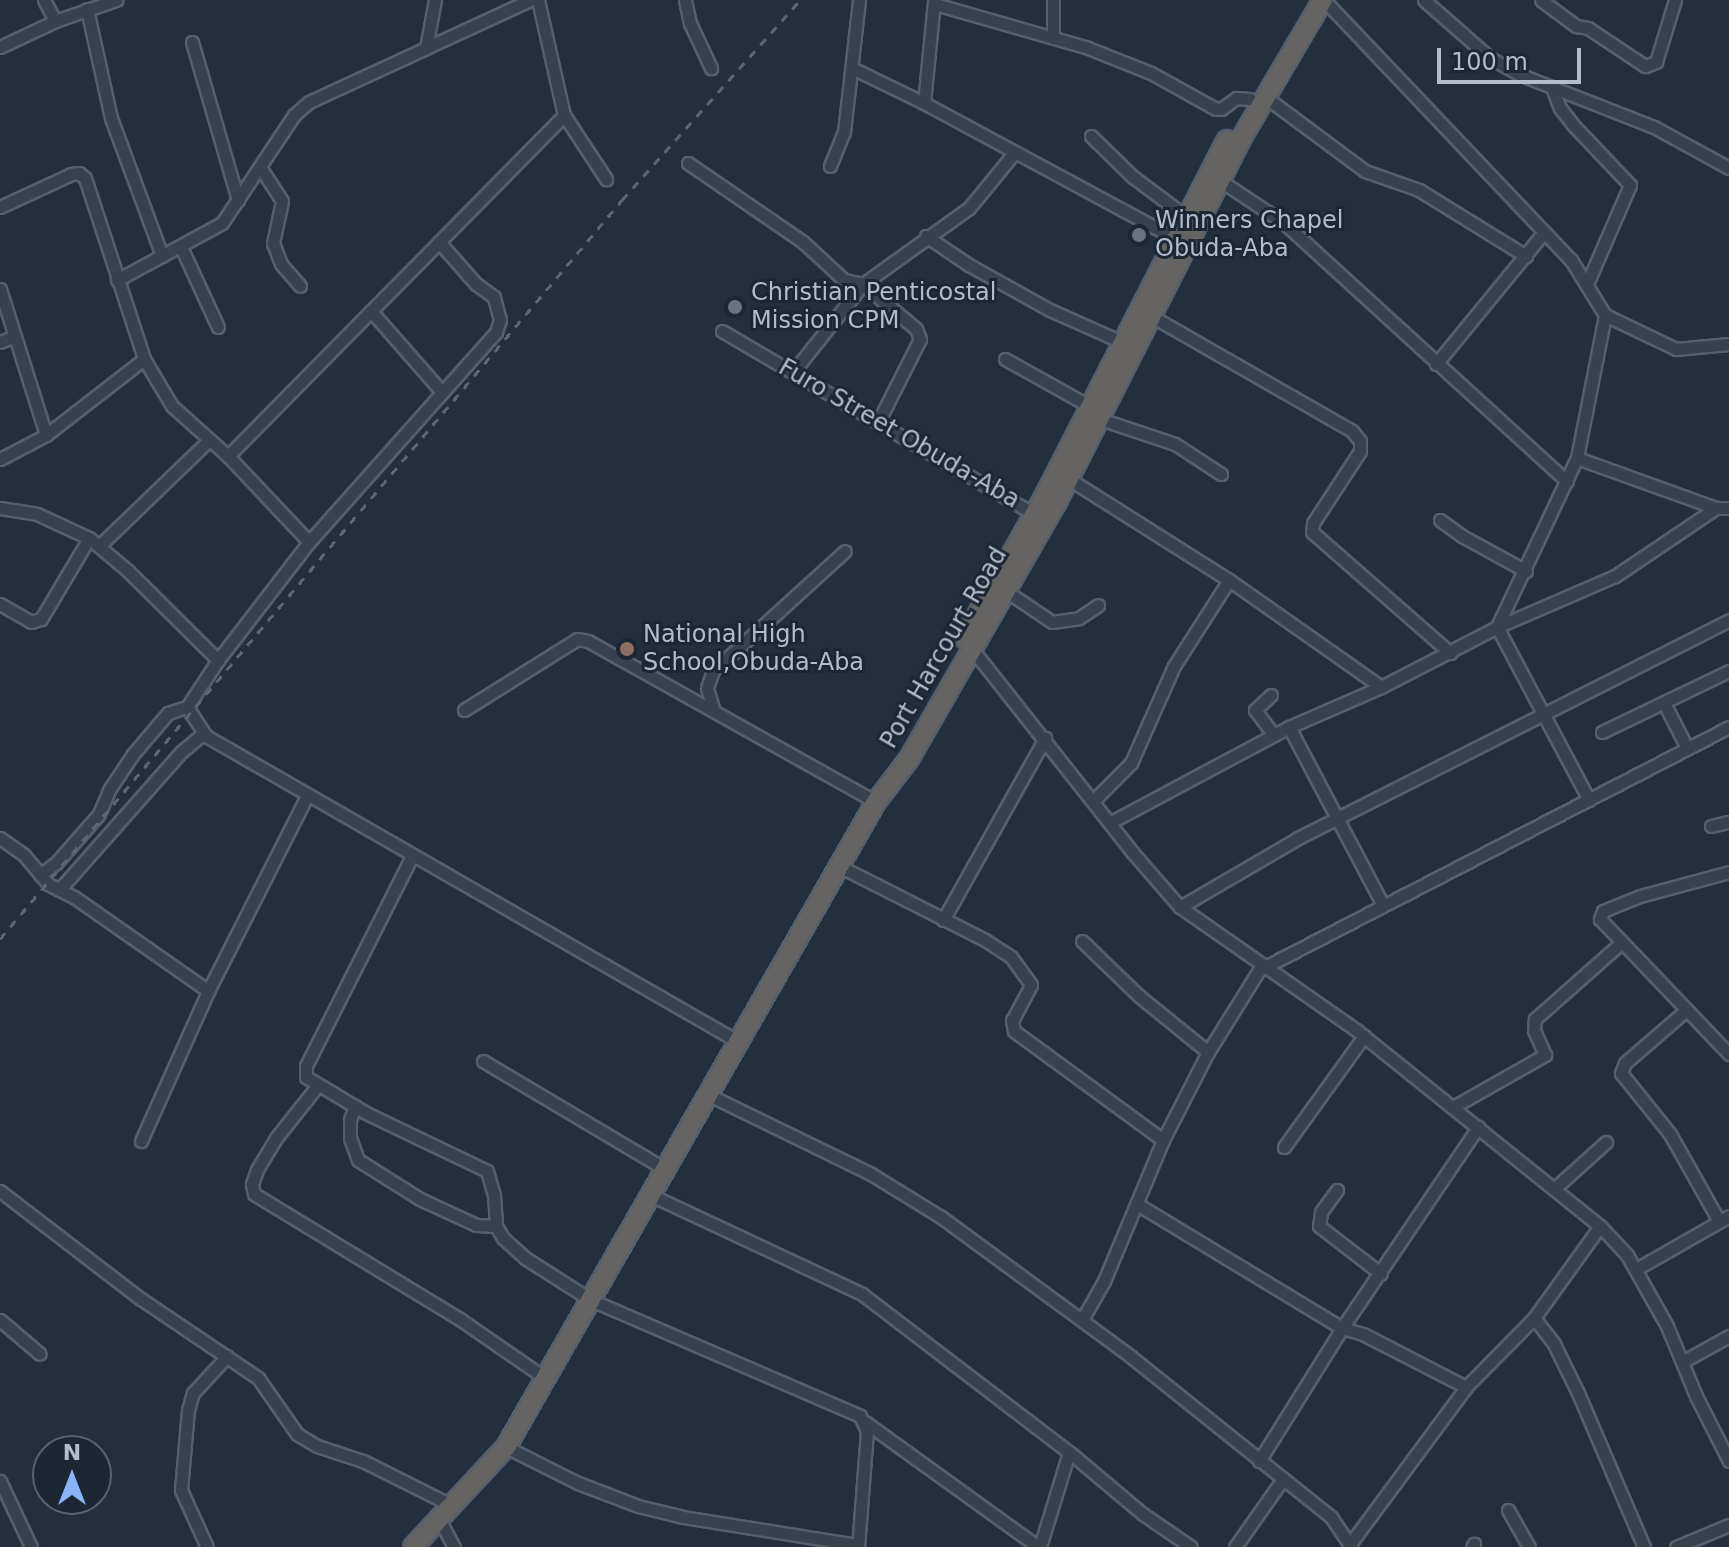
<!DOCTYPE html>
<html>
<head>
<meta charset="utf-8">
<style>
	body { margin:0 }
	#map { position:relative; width:1729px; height:1547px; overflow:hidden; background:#242f3e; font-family:"DejaVu Sans",sans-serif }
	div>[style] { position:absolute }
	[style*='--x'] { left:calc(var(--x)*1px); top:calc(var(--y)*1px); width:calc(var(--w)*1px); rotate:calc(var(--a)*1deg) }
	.roads { filter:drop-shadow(2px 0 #565f6c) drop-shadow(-2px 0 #565f6c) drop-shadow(0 2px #565f6c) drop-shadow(0 -2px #565f6c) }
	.minor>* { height:11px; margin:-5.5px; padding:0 5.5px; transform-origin:5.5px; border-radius:5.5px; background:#38414e }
	.trunk>* { height:18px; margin:-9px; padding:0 9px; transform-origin:9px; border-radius:9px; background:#656462 }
	.rail>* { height:3px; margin-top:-1.5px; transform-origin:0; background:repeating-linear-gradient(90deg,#5a6575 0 8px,transparent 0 16px) }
	.dots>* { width:22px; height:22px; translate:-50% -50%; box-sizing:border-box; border:4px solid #1d2633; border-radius:50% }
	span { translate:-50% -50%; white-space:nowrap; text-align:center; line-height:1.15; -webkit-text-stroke:6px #1d2633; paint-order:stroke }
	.poi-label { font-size:24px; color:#b4bcc9 }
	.left { translate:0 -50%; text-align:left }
	.street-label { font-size:24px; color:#b4bcc9 }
	.north { position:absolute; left:32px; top:1435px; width:80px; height:80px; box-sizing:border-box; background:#1d2633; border:2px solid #59626f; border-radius:50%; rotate:0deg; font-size:22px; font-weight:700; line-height:32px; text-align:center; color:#b4bcc9 }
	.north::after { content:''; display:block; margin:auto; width:28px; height:36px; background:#8ab4f8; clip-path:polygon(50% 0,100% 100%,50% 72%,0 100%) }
	.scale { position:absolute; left:1437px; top:48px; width:144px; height:36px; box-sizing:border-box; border:4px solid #b4bcc9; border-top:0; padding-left:10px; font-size:24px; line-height:28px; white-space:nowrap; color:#b4bcc9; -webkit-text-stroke:6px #1d2633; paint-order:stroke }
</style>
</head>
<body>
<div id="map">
	<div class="roads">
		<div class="minor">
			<i style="--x:44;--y:0;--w:24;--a:62"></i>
			<i style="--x:538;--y:0;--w:118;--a:77.3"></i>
			<i style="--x:564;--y:115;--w:77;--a:56.7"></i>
			<i style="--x:685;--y:0;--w:24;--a:78"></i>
			<i style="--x:690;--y:23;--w:50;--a:65"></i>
			<i style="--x:1053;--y:0;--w:38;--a:90"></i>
			<i style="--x:1324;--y:0;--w:359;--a:46.5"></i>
			<i style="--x:1571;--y:260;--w:65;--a:58.3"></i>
			<i style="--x:1605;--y:315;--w:79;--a:25.6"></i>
			<i style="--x:1676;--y:349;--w:53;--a:-5.4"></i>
			<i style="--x:1424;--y:0;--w:88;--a:41.3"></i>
			<i style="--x:1490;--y:58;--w:35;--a:29"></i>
			<i style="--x:1521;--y:75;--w:143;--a:21.4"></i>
			<i style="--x:1654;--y:127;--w:85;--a:28.7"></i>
			<i style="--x:1541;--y:0;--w:44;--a:36.6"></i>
			<i style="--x:1576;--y:26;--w:12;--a:9"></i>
			<i style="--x:1588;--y:28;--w:69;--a:33.7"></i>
			<i style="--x:1645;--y:66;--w:12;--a:-20"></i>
			<i style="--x:1656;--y:62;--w:65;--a:-73"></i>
			<i style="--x:935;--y:4;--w:159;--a:16"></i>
			<i style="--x:1088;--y:48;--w:68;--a:21.6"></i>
			<i style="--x:1151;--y:73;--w:74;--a:29"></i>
			<i style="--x:1216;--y:109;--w:5;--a:0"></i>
			<i style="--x:1221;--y:109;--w:19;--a:-36"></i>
			<i style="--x:1236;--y:98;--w:14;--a:4"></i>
			<i style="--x:87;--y:9;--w:112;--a:77.6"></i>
			<i style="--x:111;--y:118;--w:147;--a:69.7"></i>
			<i style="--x:192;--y:42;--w:165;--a:73.8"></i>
			<i style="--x:0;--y:47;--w:61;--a:-25.3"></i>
			<i style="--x:55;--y:21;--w:65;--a:-19"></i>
			<i style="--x:426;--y:48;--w:115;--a:-24.8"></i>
			<i style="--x:852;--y:68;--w:80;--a:25.9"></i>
			<i style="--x:924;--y:103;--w:287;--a:28.3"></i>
			<i style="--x:1553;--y:90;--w:19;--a:69"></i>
			<i style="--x:1560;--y:108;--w:24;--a:52"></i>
			<i style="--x:1575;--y:127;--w:80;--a:46.5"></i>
			<i style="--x:1630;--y:185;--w:108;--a:113.5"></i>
			<i style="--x:1264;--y:96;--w:126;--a:36.6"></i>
			<i style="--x:1365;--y:171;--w:57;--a:19.4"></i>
			<i style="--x:1419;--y:190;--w:126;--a:31.7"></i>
			<i style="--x:924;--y:103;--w:102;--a:-84.4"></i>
			<i style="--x:1091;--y:136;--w:59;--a:44.3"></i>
			<i style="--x:1133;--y:177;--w:69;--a:36.7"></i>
			<i style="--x:688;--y:163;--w:140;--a:34.5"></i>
			<i style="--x:803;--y:242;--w:56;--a:42.8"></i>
			<i style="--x:844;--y:280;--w:19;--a:12"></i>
			<i style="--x:863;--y:284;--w:70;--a:40.3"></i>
			<i style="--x:916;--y:329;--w:11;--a:68"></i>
			<i style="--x:920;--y:339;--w:93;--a:116.8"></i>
			<i style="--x:830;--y:166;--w:37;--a:-68"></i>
			<i style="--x:844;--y:132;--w:133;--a:-83.5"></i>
			<i style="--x:260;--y:167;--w:40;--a:57.1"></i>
			<i style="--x:282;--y:201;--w:43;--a:102.1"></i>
			<i style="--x:273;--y:243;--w:22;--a:69"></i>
			<i style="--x:281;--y:264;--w:29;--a:49"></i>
			<i style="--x:1221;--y:181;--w:76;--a:33.7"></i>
			<i style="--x:1284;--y:223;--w:383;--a:42.4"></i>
			<i style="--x:0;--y:207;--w:78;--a:-24.9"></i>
			<i style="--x:71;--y:174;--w:8;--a:-7"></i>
			<i style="--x:79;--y:173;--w:8;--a:40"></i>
			<i style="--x:85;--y:178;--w:190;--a:71.9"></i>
			<i style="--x:144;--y:359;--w:124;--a:142.2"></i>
			<i style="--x:46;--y:435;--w:52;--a:152.4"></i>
			<i style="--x:926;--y:236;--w:52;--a:34"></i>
			<i style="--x:969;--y:265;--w:93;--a:29.1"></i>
			<i style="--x:1050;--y:310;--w:81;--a:24"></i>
			<i style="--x:181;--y:247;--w:88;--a:65.2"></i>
			<i style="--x:117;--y:280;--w:119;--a:-28.5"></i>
			<i style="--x:222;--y:223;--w:130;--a:-56.3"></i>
			<i style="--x:294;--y:115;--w:20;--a:-41"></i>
			<i style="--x:309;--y:102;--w:129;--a:-24.8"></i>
			<i style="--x:426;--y:48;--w:49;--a:-79.4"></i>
			<i style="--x:0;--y:289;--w:153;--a:72.5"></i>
			<i style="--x:371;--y:311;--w:108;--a:48.8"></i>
			<i style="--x:1153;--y:317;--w:229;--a:29.8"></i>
			<i style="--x:1352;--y:431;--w:13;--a:51"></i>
			<i style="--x:1360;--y:441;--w:10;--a:90"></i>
			<i style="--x:1360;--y:451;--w:86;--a:123.1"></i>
			<i style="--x:1313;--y:523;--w:9;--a:96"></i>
			<i style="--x:1312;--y:532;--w:184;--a:41.2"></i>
			<i style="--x:722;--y:331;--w:362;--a:30.4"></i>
			<i style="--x:0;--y:342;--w:16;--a:-22"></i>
			<i style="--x:144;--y:359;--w:55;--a:59.2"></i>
			<i style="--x:172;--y:406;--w:75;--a:41.8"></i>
			<i style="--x:228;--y:456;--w:118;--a:46.7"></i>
			<i style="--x:1005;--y:359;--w:98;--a:29.2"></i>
			<i style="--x:1436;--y:364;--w:171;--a:-50.7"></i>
			<i style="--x:793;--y:372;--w:112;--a:-51.5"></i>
			<i style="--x:863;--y:284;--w:130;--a:-35.6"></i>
			<i style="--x:969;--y:208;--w:72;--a:-50.6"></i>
			<i style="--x:1100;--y:419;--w:79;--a:18.4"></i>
			<i style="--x:1175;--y:444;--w:55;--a:33.1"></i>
			<i style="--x:228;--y:456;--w:479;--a:-45.4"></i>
			<i style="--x:1577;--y:458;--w:148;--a:19.8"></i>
			<i style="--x:1716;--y:508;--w:13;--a:0"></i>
			<i style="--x:1069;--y:479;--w:189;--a:32.3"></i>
			<i style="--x:1229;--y:580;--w:186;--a:35.1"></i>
			<i style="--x:0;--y:508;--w:37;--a:9"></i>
			<i style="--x:37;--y:514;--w:57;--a:24.8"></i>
			<i style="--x:89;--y:538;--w:51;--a:40.2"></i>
			<i style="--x:128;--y:571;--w:127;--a:44.7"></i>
			<i style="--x:218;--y:660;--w:56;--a:123.4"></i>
			<i style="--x:187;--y:707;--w:35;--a:57"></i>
			<i style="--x:206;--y:736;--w:612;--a:29.87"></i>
			<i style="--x:1440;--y:520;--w:27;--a:36"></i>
			<i style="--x:1462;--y:536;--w:73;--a:28.7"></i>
			<i style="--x:99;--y:546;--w:153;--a:-43.9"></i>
			<i style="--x:1006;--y:591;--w:55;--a:34"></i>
			<i style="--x:1052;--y:622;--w:27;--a:-8"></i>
			<i style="--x:1079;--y:618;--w:23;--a:-34"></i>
			<i style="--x:0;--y:604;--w:36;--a:30"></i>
			<i style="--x:31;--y:622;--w:10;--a:-17"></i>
			<i style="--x:41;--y:619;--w:94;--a:-59.3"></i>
			<i style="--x:972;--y:649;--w:260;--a:51.7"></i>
			<i style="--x:1133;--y:853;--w:72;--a:49"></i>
			<i style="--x:1180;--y:907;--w:215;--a:34.9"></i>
			<i style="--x:1356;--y:1030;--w:313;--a:38.8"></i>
			<i style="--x:1600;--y:1226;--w:40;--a:47"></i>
			<i style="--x:1627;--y:1255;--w:81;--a:60.6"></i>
			<i style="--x:1667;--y:1326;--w:76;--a:67.5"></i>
			<i style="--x:1696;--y:1396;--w:73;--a:63.1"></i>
			<i style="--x:218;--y:660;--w:149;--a:-52.4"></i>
			<i style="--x:309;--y:542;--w:281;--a:-48.3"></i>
			<i style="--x:496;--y:332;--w:13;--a:-72"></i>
			<i style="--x:500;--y:320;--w:24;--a:-105"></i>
			<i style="--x:494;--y:297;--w:22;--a:-144"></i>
			<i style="--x:476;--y:284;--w:56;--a:-131.4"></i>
			<i style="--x:1271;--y:695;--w:22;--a:137"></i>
			<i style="--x:1255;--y:710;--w:31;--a:53"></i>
			<i style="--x:1664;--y:703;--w:51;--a:62.9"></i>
			<i style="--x:464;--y:710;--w:133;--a:-32.1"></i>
			<i style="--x:577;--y:639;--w:11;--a:10"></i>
			<i style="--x:588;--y:641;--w:330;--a:29.2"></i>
			<i style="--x:714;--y:711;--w:24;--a:-107"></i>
			<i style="--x:707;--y:688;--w:18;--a:-71"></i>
			<i style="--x:713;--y:671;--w:178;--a:-42.3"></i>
			<i style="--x:1289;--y:727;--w:201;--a:62.2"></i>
			<i style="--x:1602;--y:732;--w:141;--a:-25.7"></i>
			<i style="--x:1094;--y:800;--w:52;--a:-45"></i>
			<i style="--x:1131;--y:763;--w:106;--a:-66.1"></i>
			<i style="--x:1174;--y:666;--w:102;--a:-57.4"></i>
			<i style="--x:1589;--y:800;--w:196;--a:-118"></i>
			<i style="--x:1497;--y:627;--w:129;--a:-23.4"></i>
			<i style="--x:1615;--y:576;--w:122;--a:-34"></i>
			<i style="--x:1111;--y:822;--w:202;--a:-28.1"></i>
			<i style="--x:1289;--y:727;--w:100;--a:-23.5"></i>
			<i style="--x:1381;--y:687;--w:131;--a:-27.3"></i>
			<i style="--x:1497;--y:627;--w:187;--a:-64.7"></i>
			<i style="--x:1577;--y:458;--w:146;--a:-78.9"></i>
			<i style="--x:1711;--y:826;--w:18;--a:-13"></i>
			<i style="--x:0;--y:838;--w:29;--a:35"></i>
			<i style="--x:24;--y:855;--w:38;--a:50"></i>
			<i style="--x:48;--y:884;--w:29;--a:27"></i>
			<i style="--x:74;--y:897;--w:164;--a:35"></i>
			<i style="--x:412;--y:856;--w:235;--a:116.8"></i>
			<i style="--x:306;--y:1066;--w:11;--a:90"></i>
			<i style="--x:306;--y:1077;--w:70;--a:31"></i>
			<i style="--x:366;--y:1113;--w:134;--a:25.6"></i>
			<i style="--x:487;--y:1171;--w:25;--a:74"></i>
			<i style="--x:494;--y:1195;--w:31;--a:86"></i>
			<i style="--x:496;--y:1226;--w:14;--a:60"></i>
			<i style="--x:503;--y:1238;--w:30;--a:42"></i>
			<i style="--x:525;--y:1258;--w:78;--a:32.5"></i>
			<i style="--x:591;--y:1300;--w:293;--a:23.3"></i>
			<i style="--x:860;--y:1416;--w:17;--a:65"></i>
			<i style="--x:867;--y:1431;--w:116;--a:94.4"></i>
			<i style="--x:839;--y:866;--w:164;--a:26.9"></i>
			<i style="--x:985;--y:940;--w:31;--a:33"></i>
			<i style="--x:1011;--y:957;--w:34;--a:54"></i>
			<i style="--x:1031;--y:985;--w:40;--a:118"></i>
			<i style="--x:1012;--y:1020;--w:11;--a:80"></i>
			<i style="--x:1014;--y:1031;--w:185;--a:36.2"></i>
			<i style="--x:1729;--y:872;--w:92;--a:164.9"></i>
			<i style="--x:1640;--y:896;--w:40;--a:158"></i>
			<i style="--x:1603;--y:911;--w:9;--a:111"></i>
			<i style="--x:1600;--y:919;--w:187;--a:46.3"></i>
			<i style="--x:40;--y:875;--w:20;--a:-37"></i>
			<i style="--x:56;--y:863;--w:65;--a:-48.7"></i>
			<i style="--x:99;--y:814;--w:26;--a:-67"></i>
			<i style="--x:109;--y:790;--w:43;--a:-56.3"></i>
			<i style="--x:133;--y:754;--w:54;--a:-49.5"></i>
			<i style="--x:168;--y:713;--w:20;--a:-18"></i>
			<i style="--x:59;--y:890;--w:184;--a:-48.5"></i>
			<i style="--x:181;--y:752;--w:25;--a:-40"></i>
			<i style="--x:200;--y:736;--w:6;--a:0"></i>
			<i style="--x:1180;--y:907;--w:137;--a:-30.3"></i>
			<i style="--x:1298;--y:838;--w:483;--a:-26.8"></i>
			<i style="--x:943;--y:920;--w:209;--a:-60.7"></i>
			<i style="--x:1082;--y:941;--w:79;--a:44"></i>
			<i style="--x:1139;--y:996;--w:89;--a:39.1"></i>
			<i style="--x:1685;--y:1011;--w:79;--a:139.1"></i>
			<i style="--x:1625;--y:1063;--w:11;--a:112"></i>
			<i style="--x:1621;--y:1073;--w:78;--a:51.2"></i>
			<i style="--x:1670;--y:1134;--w:100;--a:60.6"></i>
			<i style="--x:483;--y:1061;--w:212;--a:30.7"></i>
			<i style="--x:318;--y:1085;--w:68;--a:128.4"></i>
			<i style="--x:276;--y:1138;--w:37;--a:121"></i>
			<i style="--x:257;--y:1170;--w:15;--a:110"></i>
			<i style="--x:252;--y:1184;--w:10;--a:79"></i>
			<i style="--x:254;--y:1194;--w:242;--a:31.3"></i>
			<i style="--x:461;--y:1320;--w:102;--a:34.6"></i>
			<i style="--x:709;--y:1095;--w:180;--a:26"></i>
			<i style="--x:871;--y:1174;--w:82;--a:31.6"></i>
			<i style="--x:941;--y:1217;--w:235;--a:36.3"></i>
			<i style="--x:1130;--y:1356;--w:258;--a:38.7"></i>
			<i style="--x:1331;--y:1517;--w:36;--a:56"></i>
			<i style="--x:355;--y:1106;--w:15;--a:110"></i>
			<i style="--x:350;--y:1120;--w:18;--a:90"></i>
			<i style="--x:350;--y:1138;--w:23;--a:70"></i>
			<i style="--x:358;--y:1160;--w:73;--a:32.2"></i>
			<i style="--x:420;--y:1199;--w:62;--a:24.9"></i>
			<i style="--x:476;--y:1225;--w:20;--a:3"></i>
			<i style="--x:1453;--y:1107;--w:106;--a:-29.5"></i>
			<i style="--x:1545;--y:1055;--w:27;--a:-114"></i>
			<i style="--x:1534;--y:1030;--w:11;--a:-85"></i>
			<i style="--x:1535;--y:1019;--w:115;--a:-41.5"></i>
			<i style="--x:141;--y:1141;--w:164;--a:-65.9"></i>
			<i style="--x:208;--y:991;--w:219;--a:-63.1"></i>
			<i style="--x:1284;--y:1147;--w:137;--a:-54.2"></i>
			<i style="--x:1554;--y:1189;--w:70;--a:-42.1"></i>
			<i style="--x:1337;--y:1190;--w:27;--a:126"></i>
			<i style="--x:1321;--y:1212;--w:14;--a:98"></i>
			<i style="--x:1319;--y:1226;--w:78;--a:37.7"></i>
			<i style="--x:0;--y:1191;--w:178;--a:37.5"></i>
			<i style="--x:141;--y:1299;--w:141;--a:34"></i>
			<i style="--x:258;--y:1378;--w:68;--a:55.1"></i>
			<i style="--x:297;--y:1434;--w:23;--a:31"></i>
			<i style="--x:317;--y:1446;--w:48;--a:18.1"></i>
			<i style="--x:363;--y:1461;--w:98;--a:26.6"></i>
			<i style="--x:651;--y:1195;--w:233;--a:25.1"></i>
			<i style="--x:862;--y:1294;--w:260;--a:37.4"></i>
			<i style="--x:1069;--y:1452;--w:97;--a:40"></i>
			<i style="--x:1143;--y:1514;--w:58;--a:34.5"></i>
			<i style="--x:1137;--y:1204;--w:240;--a:31.2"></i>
			<i style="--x:1342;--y:1328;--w:22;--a:16"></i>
			<i style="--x:1363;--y:1334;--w:116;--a:27.2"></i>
			<i style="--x:1638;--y:1268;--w:105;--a:-29.7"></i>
			<i style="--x:1534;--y:1318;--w:33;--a:52"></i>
			<i style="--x:1554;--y:1344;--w:55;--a:63.9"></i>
			<i style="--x:1578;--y:1393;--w:168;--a:66.8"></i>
			<i style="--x:0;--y:1320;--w:52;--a:40.4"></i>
			<i style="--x:1082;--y:1320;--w:45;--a:-60.6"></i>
			<i style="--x:1104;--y:1281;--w:153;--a:-67.3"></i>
			<i style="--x:1163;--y:1140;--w:99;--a:-62.9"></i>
			<i style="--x:1208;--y:1052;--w:97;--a:-58.1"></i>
			<i style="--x:1259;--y:970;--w:529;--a:-27.34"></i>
			<i style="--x:1682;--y:1362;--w:54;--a:-29"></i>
			<i style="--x:865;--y:1422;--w:213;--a:35.8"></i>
			<i style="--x:506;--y:1447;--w:80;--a:26.6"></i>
			<i style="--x:578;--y:1483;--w:64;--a:21"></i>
			<i style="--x:638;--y:1506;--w:46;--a:13.7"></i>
			<i style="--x:683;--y:1517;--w:177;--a:9.1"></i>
			<i style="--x:1259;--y:1461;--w:157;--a:-58"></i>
			<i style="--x:1342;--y:1328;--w:243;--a:-55.9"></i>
			<i style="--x:0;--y:1481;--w:73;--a:64.8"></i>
			<i style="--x:1508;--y:1510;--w:43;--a:60.4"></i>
			<i style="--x:439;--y:1519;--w:32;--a:62"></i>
			<i style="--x:1350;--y:1544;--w:195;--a:-53.5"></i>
			<i style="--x:1466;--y:1387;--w:97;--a:-45.4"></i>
			<i style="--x:1534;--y:1318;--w:113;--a:-54.3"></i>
			<i style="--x:207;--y:1547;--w:63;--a:-114.5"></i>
			<i style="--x:181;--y:1490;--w:80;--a:-85"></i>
			<i style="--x:188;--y:1410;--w:18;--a:-74"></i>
			<i style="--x:193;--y:1393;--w:50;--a:-47.4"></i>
			<i style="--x:1040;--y:1547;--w:99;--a:-73"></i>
			<i style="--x:1235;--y:1547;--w:83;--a:-54.8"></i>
			<i style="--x:1472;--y:1547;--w:4;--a:-56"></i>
			<i style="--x:1676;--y:1547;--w:57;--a:-22.5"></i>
		</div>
		<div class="trunk">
			<i style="--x:964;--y:638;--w:162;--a:-60.4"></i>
			<i style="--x:1044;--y:497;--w:401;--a:-62.9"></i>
			<i style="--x:413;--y:1547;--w:137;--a:-47.1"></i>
			<i style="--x:506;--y:1447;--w:744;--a:-60.16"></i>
			<i style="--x:876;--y:802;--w:54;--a:-52.5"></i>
			<i style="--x:909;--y:759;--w:297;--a:-60.1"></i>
			<i style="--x:1057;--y:502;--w:407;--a:-63.1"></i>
			<i style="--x:1241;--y:139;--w:161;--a:-59.5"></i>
		</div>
	</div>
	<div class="rail">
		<i style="--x:0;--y:939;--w:966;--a:-49.91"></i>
		<i style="--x:622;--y:200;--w:268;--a:-48.3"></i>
	</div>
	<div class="dots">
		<i style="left:1139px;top:235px;background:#6b7280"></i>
		<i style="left:735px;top:307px;background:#6b7280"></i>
		<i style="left:627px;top:649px;background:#8d6e63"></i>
	</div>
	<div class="poi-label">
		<span class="left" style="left:1155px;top:235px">Winners Chapel<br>Obuda-Aba</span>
		<span class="left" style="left:751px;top:307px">Christian Penticostal<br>Mission CPM</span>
		<span class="left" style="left:643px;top:649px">National High<br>School,Obuda-Aba</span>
	</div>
	<div class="street-label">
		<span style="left:899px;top:434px;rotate:30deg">Furo Street Obuda-Aba</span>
		<span style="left:944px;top:648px;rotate:-60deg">Port Harcourt Road</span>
	</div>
	<div class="north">N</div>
	<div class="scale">100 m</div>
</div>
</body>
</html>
